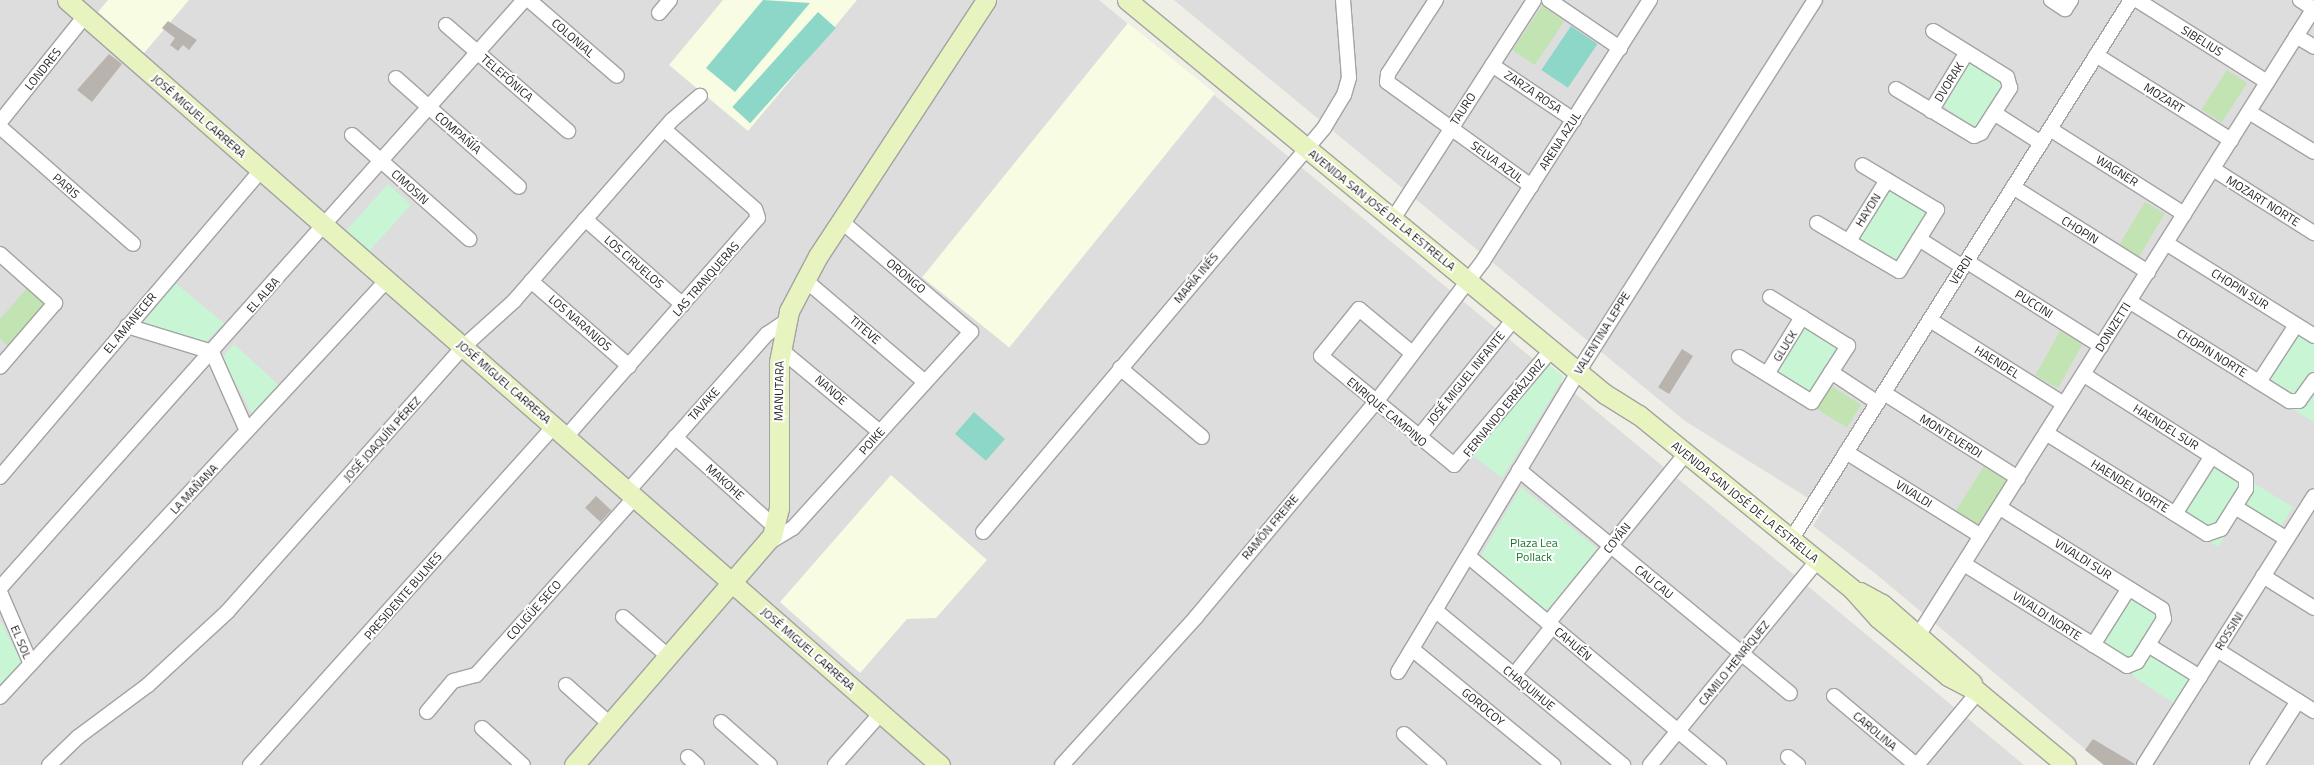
<!DOCTYPE html>
<html>
<head>
<meta charset="utf-8">
<style>
	body { margin:0 }
	#map { position:relative; width:2314px; height:765px; overflow:hidden; background:#efeee7; font-family:"Titillium Web",sans-serif }
	div>[style] { position:absolute }
	[style*='--x'] { left:calc(var(--x)*1px); top:calc(var(--y)*1px); width:calc(var(--w)*1px); rotate:calc(var(--a)*1deg) }
	.residential>* { inset:0; background:#ddd }
	.education>* { inset:0; background:#f7fce3; transform-origin:0 0 }
	.grass>* { inset:0; background:#c1e4b2; transform-origin:0 0 }
	.park>* { inset:0; background:#c8f5d4; transform-origin:0 0 }
	.pitch>* { inset:0; background:#8cd7c8; transform-origin:0 0 }
	.building>* { inset:0; background:#b8b4ad; transform-origin:0 0 }
	.roads { filter:drop-shadow(1px 0 #a3a3a3) drop-shadow(-1px 0 #a3a3a3) drop-shadow(0 1px #a3a3a3) drop-shadow(0 -1px #a3a3a3) }
	.street>* { height:14px; margin:-7px; padding:0 7px; transform-origin:7px; border-radius:7px; background:#fff }
	.secondary>* { height:19px; margin:-9.5px; padding:0 9.5px; transform-origin:9.5px; border-radius:9.5px; background:#e7f4c0 }
	span { translate:-50% -50%; white-space:nowrap; text-align:center; line-height:1.15; -webkit-text-stroke:4px #fff; paint-order:stroke }
	.street-label { font-size:12px; color:#1f1f1f }
	.park-label { font-size:12px; color:#167530 }
</style>
</head>
<body>
<div id="map">
	<div class="residential">
		<i style="clip-path:polygon(0 0,1099px 0,2024px 765px,0 765px)"></i>
		<i style="clip-path:polygon(1174px 0,2314px 0,2314px 765px,2104px 765px,1876px 574px,1813px 526px,1824px 508px,1685px 421px)"></i>
	</div>
	<div class="education">
		<i style="clip-path:polygon(108px 0,189px 0,144px 53px,98px 12px)"></i>
		<i style="clip-path:polygon(723px 0,857px 0,748px 131px,669px 65px)"></i>
		<i style="left:1128px;top:23px;width:112px;height:327px;rotate:39deg"></i>
		<i style="clip-path:polygon(891px 475px,987px 560px,936px 618px,907px 619px,860px 673px,780px 602px)"></i>
	</div>
	<div class="grass">
		<i style="left:1542px;top:6px;width:27px;height:53px;rotate:34deg"></i>
		<i style="left:2227px;top:70px;width:24px;height:47px;rotate:33deg"></i>
		<i style="left:2145px;top:202px;width:23px;height:50px;rotate:31deg"></i>
		<i style="clip-path:polygon(28px 287px,48px 305px,10px 348px,0 338px,0 319px)"></i>
		<i style="left:2060px;top:331px;width:26px;height:51px;rotate:29deg"></i>
		<i style="left:1828px;top:384px;width:39px;height:27px;rotate:32deg"></i>
		<i style="left:1984px;top:466px;width:28px;height:55px;rotate:32deg"></i>
	</div>
	<div class="park">
		<i style="clip-path:polygon(1970px 61px,2005px 80px,2006px 86px,1980px 126px,1973px 128px,1943px 105px)"></i>
		<i style="left:388px;top:184px;width:31px;height:63px;rotate:42deg"></i>
		<i style="left:1889px;top:186px;width:49px;height:62px;rotate:32deg"></i>
		<i style="clip-path:polygon(174px 282px,224px 323px,204px 344px,139px 320px)"></i>
		<i style="left:1804px;top:322px;width:45px;height:59px;rotate:32deg"></i>
		<i style="clip-path:polygon(2297px 329px,2314px 340px,2314px 422px,2296px 411px,2291px 399px,2266px 382px)"></i>
		<i style="clip-path:polygon(234px 344px,282px 388px,255px 419px,222px 358px)"></i>
		<i style="clip-path:polygon(1546px 362px,1564px 377px,1502px 478px,1471px 454px)"></i>
		<i style="clip-path:polygon(2217px 461px,2293px 507px,2273px 539px,2237px 517px,2218px 547px,2179px 523px)"></i>
		<i style="clip-path:polygon(1521px 487px,1599px 550px,1546px 612px,1479px 559px)"></i>
		<i style="clip-path:polygon(2129px 595px,2163px 612px,2142px 647px,2192px 677px,2175px 704px,2134px 677px,2126px 662px,2099px 646px)"></i>
		<i style="clip-path:polygon(0 620px,22px 663px,0 684px)"></i>
	</div>
	<div class="pitch">
		<i style="clip-path:polygon(763px 0,810px 3px,735px 92px,706px 68px)"></i>
		<i style="left:818px;top:12px;width:24px;height:128px;rotate:42deg"></i>
		<i style="left:1571px;top:26px;width:32px;height:53px;rotate:34deg"></i>
		<i style="left:974px;top:412px;width:41px;height:29px;rotate:41deg"></i>
	</div>
	<div class="building">
		<i style="clip-path:polygon(168px 21px,197px 40px,189px 50px,183px 45px,178px 51px,170px 45px,175px 38px,162px 28px)"></i>
		<i style="clip-path:polygon(109px 54px,122px 64px,92px 102px,77px 90px)"></i>
		<i style="left:1682px;top:349px;width:13px;height:45px;rotate:32deg"></i>
		<i style="left:596px;top:496px;width:21px;height:16px;rotate:43deg"></i>
		<i style="clip-path:polygon(2093px 739px,2135px 764px,2135px 765px,2104px 765px,2085px 750px)"></i>
	</div>
	<div class="roads">
		<div class="street">
			<i style="--x:529;--y:0;--w:116;--a:40.8"></i>
			<i style="--x:1436;--y:0;--w:88;--a:123"></i>
			<i style="--x:1388;--y:74;--w:8;--a:97"></i>
			<i style="--x:1387;--y:82;--w:178;--a:35.8"></i>
			<i style="--x:1549;--y:0;--w:86;--a:34.1"></i>
			<i style="--x:2051;--y:0;--w:17;--a:33"></i>
			<i style="--x:2065;--y:9;--w:11;--a:-56"></i>
			<i style="--x:2137;--y:0;--w:154;--a:32.2"></i>
			<i style="--x:2300;--y:0;--w:17;--a:33"></i>
			<i style="--x:659;--y:13;--w:17;--a:-50"></i>
			<i style="--x:446;--y:25;--w:162;--a:41"></i>
			<i style="--x:2296;--y:36;--w:21;--a:31"></i>
			<i style="--x:2096;--y:55;--w:160;--a:32.2"></i>
			<i style="--x:1492;--y:65;--w:99;--a:33.9"></i>
			<i style="--x:396;--y:78;--w:164;--a:41.5"></i>
			<i style="--x:1896;--y:89;--w:91;--a:31.1"></i>
			<i style="--x:1974;--y:136;--w:8;--a:-23"></i>
			<i style="--x:1981;--y:133;--w:54;--a:-57.2"></i>
			<i style="--x:2010;--y:88;--w:11;--a:-105"></i>
			<i style="--x:2007;--y:77;--w:87;--a:-148.1"></i>
			<i style="--x:1931;--y:111;--w:69;--a:-58.6"></i>
			<i style="--x:2249;--y:112;--w:76;--a:31.6"></i>
			<i style="--x:1994;--y:113;--w:56;--a:32.6"></i>
			<i style="--x:0;--y:122;--w:136;--a:-51.3"></i>
			<i style="--x:0;--y:127;--w:177;--a:41.3"></i>
			<i style="--x:2050;--y:129;--w:159;--a:32.4"></i>
			<i style="--x:352;--y:135;--w:157;--a:41.6"></i>
			<i style="--x:2213;--y:169;--w:120;--a:32.4"></i>
			<i style="--x:2013;--y:187;--w:160;--a:32.2"></i>
			<i style="--x:585;--y:219;--w:130;--a:41.3"></i>
			<i style="--x:1393;--y:219;--w:260;--a:-57.2"></i>
			<i style="--x:1817;--y:223;--w:95;--a:30.3"></i>
			<i style="--x:1899;--y:271;--w:72;--a:-58.1"></i>
			<i style="--x:1937;--y:210;--w:87;--a:-149"></i>
			<i style="--x:1919;--y:239;--w:52;--a:32.5"></i>
			<i style="--x:1849;--y:241;--w:72;--a:-58.1"></i>
			<i style="--x:2166;--y:243;--w:175;--a:32.1"></i>
			<i style="--x:0;--y:254;--w:74;--a:41.7"></i>
			<i style="--x:55;--y:303;--w:84;--a:130.7"></i>
			<i style="--x:1966;--y:261;--w:160;--a:32.2"></i>
			<i style="--x:804;--y:279;--w:159;--a:40.4"></i>
			<i style="--x:531;--y:281;--w:130;--a:40.9"></i>
			<i style="--x:2129;--y:301;--w:189;--a:32"></i>
			<i style="--x:2289;--y:401;--w:10;--a:0"></i>
			<i style="--x:2299;--y:401;--w:26;--a:-54"></i>
			<i style="--x:1930;--y:320;--w:158;--a:32.1"></i>
			<i style="--x:127;--y:326;--w:89;--a:17"></i>
			<i style="--x:212;--y:352;--w:86;--a:66.1"></i>
			<i style="--x:780;--y:349;--w:130;--a:39.7"></i>
			<i style="--x:1412;--y:353;--w:69;--a:-140.3"></i>
			<i style="--x:1359;--y:309;--w:60;--a:129"></i>
			<i style="--x:1321;--y:356;--w:172;--a:39.3"></i>
			<i style="--x:1454;--y:465;--w:152;--a:-49.8"></i>
			<i style="--x:1739;--y:357;--w:86;--a:31.7"></i>
			<i style="--x:1812;--y:402;--w:67;--a:-57.3"></i>
			<i style="--x:1848;--y:346;--w:92;--a:-147.9"></i>
			<i style="--x:1120;--y:368;--w:107;--a:40.1"></i>
			<i style="--x:1831;--y:372;--w:56;--a:33.4"></i>
			<i style="--x:1767;--y:374;--w:67;--a:-58.4"></i>
			<i style="--x:2259;--y:382;--w:68;--a:-57"></i>
			<i style="--x:1884;--y:393;--w:159;--a:32.4"></i>
			<i style="--x:2046;--y:433;--w:190;--a:32.1"></i>
			<i style="--x:2207;--y:534;--w:15;--a:-20"></i>
			<i style="--x:2221;--y:529;--w:47;--a:-58"></i>
			<i style="--x:2246;--y:489;--w:11;--a:-90"></i>
			<i style="--x:2246;--y:478;--w:193;--a:-147.5"></i>
			<i style="--x:566;--y:437;--w:291;--a:-48.8"></i>
			<i style="--x:758;--y:218;--w:9;--a:-108"></i>
			<i style="--x:755;--y:209;--w:121;--a:-138.7"></i>
			<i style="--x:675;--y:437;--w:135;--a:42"></i>
			<i style="--x:1418;--y:438;--w:154;--a:-51.1"></i>
			<i style="--x:1846;--y:452;--w:159;--a:31.9"></i>
			<i style="--x:1519;--y:470;--w:351;--a:39.5"></i>
			<i style="--x:0;--y:477;--w:403;--a:-49.6"></i>
			<i style="--x:628;--y:491;--w:210;--a:-48.5"></i>
			<i style="--x:767;--y:334;--w:22;--a:-34"></i>
			<i style="--x:2235;--y:507;--w:61;--a:31.6"></i>
			<i style="--x:2175;--y:514;--w:69;--a:-57.5"></i>
			<i style="--x:983;--y:532;--w:529;--a:-49.83"></i>
			<i style="--x:1324;--y:128;--w:39;--a:-59"></i>
			<i style="--x:1344;--y:95;--w:18;--a:-74"></i>
			<i style="--x:1349;--y:78;--w:78;--a:-94.4"></i>
			<i style="--x:1791;--y:540;--w:638;--a:-57.8"></i>
			<i style="--x:768;--y:543;--w:29;--a:-31"></i>
			<i style="--x:793;--y:528;--w:265;--a:-47.8"></i>
			<i style="--x:971;--y:332;--w:171;--a:-139.5"></i>
			<i style="--x:1468;--y:556;--w:327;--a:39.8"></i>
			<i style="--x:1964;--y:564;--w:192;--a:32"></i>
			<i style="--x:2127;--y:666;--w:11;--a:-22"></i>
			<i style="--x:2137;--y:662;--w:51;--a:-57.9"></i>
			<i style="--x:2164;--y:619;--w:10;--a:-101"></i>
			<i style="--x:2162;--y:609;--w:192;--a:-148"></i>
			<i style="--x:2263;--y:576;--w:60;--a:32.1"></i>
			<i style="--x:0;--y:588;--w:788;--a:-48.29"></i>
			<i style="--x:0;--y:592;--w:78;--a:66.7"></i>
			<i style="--x:1435;--y:610;--w:244;--a:39.5"></i>
			<i style="--x:623;--y:617;--w:61;--a:41"></i>
			<i style="--x:1548;--y:623;--w:219;--a:-50.9"></i>
			<i style="--x:1914;--y:642;--w:750;--a:-57.75"></i>
			<i style="--x:2093;--y:645;--w:67;--a:-57.7"></i>
			<i style="--x:2148;--y:645;--w:61;--a:31.6"></i>
			<i style="--x:1412;--y:649;--w:183;--a:39.4"></i>
			<i style="--x:2217;--y:650;--w:115;--a:32.2"></i>
			<i style="--x:1398;--y:672;--w:350;--a:-59"></i>
			<i style="--x:1578;--y:372;--w:441;--a:-57.5"></i>
			<i style="--x:1514;--y:675;--w:61;--a:-51.6"></i>
			<i style="--x:566;--y:685;--w:59;--a:41.6"></i>
			<i style="--x:1834;--y:696;--w:107;--a:40.1"></i>
			<i style="--x:0;--y:697;--w:569;--a:-47.14"></i>
			<i style="--x:427;--y:712;--w:40;--a:-50"></i>
			<i style="--x:453;--y:681;--w:24;--a:-15"></i>
			<i style="--x:476;--y:675;--w:239;--a:-48.2"></i>
			<i style="--x:721;--y:722;--w:65;--a:41.3"></i>
			<i style="--x:482;--y:728;--w:55;--a:42.1"></i>
			<i style="--x:1404;--y:734;--w:47;--a:41.5"></i>
			<i style="--x:688;--y:757;--w:12;--a:42"></i>
			<i style="--x:1788;--y:757;--w:13;--a:39"></i>
			<i style="--x:49;--y:765;--w:40;--a:-44"></i>
			<i style="--x:78;--y:737;--w:87;--a:-36.6"></i>
			<i style="--x:148;--y:685;--w:108;--a:-42.7"></i>
			<i style="--x:227;--y:612;--w:355;--a:-48.3"></i>
			<i style="--x:463;--y:347;--w:69;--a:-42"></i>
			<i style="--x:514;--y:301;--w:240;--a:-48.9"></i>
			<i style="--x:672;--y:120;--w:37;--a:-41"></i>
			<i style="--x:250;--y:765;--w:455;--a:-48.1"></i>
			<i style="--x:835;--y:765;--w:69;--a:-48.5"></i>
			<i style="--x:1062;--y:765;--w:200;--a:-47.8"></i>
			<i style="--x:1196;--y:617;--w:280;--a:-50.1"></i>
			<i style="--x:1376;--y:402;--w:177;--a:-52.8"></i>
			<i style="--x:1483;--y:261;--w:310;--a:-57.4"></i>
			<i style="--x:1650;--y:765;--w:264;--a:-50.7"></i>
			<i style="--x:1917;--y:765;--w:95;--a:-50.1"></i>
			<i style="--x:2144;--y:765;--w:318;--a:-57.7"></i>
			<i style="--x:2257;--y:765;--w:76;--a:-57.4"></i>
		</div>
		<div class="secondary">
			<i style="--x:67;--y:0;--w:1161;--a:41.23"></i>
			<i style="--x:1127;--y:0;--w:619;--a:39.5"></i>
			<i style="--x:1605;--y:394;--w:40;--a:32"></i>
			<i style="--x:1639;--y:415;--w:275;--a:39.2"></i>
			<i style="--x:1852;--y:589;--w:39;--a:48"></i>
			<i style="--x:1878;--y:618;--w:91;--a:39.6"></i>
			<i style="--x:1948;--y:676;--w:34;--a:28"></i>
			<i style="--x:1978;--y:692;--w:114;--a:39.7"></i>
			<i style="--x:1860;--y:592;--w:25;--a:29"></i>
			<i style="--x:1882;--y:604;--w:120;--a:41.3"></i>
			<i style="--x:574;--y:765;--w:303;--a:-49.2"></i>
			<i style="--x:772;--y:536;--w:29;--a:-76"></i>
			<i style="--x:779;--y:508;--w:146;--a:-90"></i>
			<i style="--x:779;--y:362;--w:52;--a:-78.9"></i>
			<i style="--x:789;--y:311;--w:62;--a:-62.2"></i>
			<i style="--x:818;--y:256;--w:306;--a:-56.7"></i>
		</div>
	</div>
	<div class="street-label">
		<span style="left:573px;top:38px;rotate:41deg">COLONIAL</span>
		<span style="left:2202px;top:41px;rotate:32deg">SIBELIUS</span>
		<span style="left:43px;top:69px;rotate:-51deg">LONDRES</span>
		<span style="left:507px;top:78px;rotate:41deg">TELEFÓNICA</span>
		<span style="left:1949px;top:82px;rotate:-58deg">DVORAK</span>
		<span style="left:1533px;top:92px;rotate:34deg">ZARZA ROSA</span>
		<span style="left:2164px;top:98px;rotate:32deg">MOZART</span>
		<span style="left:1463px;top:109px;rotate:-57deg">TAURO</span>
		<span style="left:199px;top:116px;rotate:41deg">JOSÉ MIGUEL CARRERA</span>
		<span style="left:458px;top:133px;rotate:41deg">COMPAÑÍA</span>
		<span style="left:1560px;top:141px;rotate:-57deg">ARENA AZUL</span>
		<span style="left:1497px;top:162px;rotate:36deg">SELVA AZUL</span>
		<span style="left:2117px;top:171px;rotate:32deg">WAGNER</span>
		<span style="left:66px;top:186px;rotate:41deg">PARIS</span>
		<span style="left:410px;top:187px;rotate:42deg">CIMOSIN</span>
		<span style="left:2263px;top:201px;rotate:32deg">MOZART NORTE</span>
		<span style="left:1382px;top:210px;rotate:39deg">AVENIDA SAN JOSÉ DE LA ESTRELLA</span>
		<span style="left:1868px;top:210px;rotate:-58deg">HAYDN</span>
		<span style="left:2080px;top:230px;rotate:32deg">CHOPIN</span>
		<span style="left:634px;top:262px;rotate:41deg">LOS CIRUELOS</span>
		<span style="left:1961px;top:270px;rotate:-58deg">VERDI</span>
		<span style="left:906px;top:276px;rotate:40deg">ORONGO</span>
		<span style="left:1196px;top:278px;rotate:-50deg">MARÍA INÉS</span>
		<span style="left:706px;top:279px;rotate:-49deg">LAS TRANQUERAS</span>
		<span style="left:2240px;top:289px;rotate:32deg">CHOPIN SUR</span>
		<span style="left:263px;top:295px;rotate:-48deg">EL ALBA</span>
		<span style="left:2034px;top:304px;rotate:32deg">PUCCINI</span>
		<span style="left:130px;top:323px;rotate:-50deg">EL AMANECER</span>
		<span style="left:580px;top:323px;rotate:41deg">LOS NARANJOS</span>
		<span style="left:2113px;top:327px;rotate:-58deg">DONIZETTI</span>
		<span style="left:865px;top:330px;rotate:40deg">TITEVE</span>
		<span style="left:1602px;top:333px;rotate:-58deg">VALENTINA LEPPE</span>
		<span style="left:1785px;top:346px;rotate:-58deg">GLUCK</span>
		<span style="left:2212px;top:353px;rotate:32deg">CHOPIN NORTE</span>
		<span style="left:1997px;top:362px;rotate:32deg">HAENDEL</span>
		<span style="left:1466px;top:378px;rotate:-51deg">JOSÉ MIGUEL INFANTE</span>
		<span style="left:504px;top:382px;rotate:41deg">JOSÉ MIGUEL CARRERA</span>
		<span style="left:831px;top:390px;rotate:41deg">NANOE</span>
		<span style="left:779px;top:391px;rotate:-89deg">MANUTARA</span>
		<span style="left:704px;top:404px;rotate:-48deg">TAVAKE</span>
		<span style="left:1504px;top:408px;rotate:-51deg">FERNANDO ERRÁZURIZ</span>
		<span style="left:1387px;top:412px;rotate:40deg">ENRIQUE CAMPINO</span>
		<span style="left:2166px;top:427px;rotate:32deg">HAENDEL SUR</span>
		<span style="left:1951px;top:436px;rotate:32deg">MONTEVERDI</span>
		<span style="left:382px;top:439px;rotate:-48deg">JOSÉ JOAQUÍN PÉREZ</span>
		<span style="left:872px;top:441px;rotate:-48deg">POIKE</span>
		<span style="left:725px;top:482px;rotate:42deg">MAKOHE</span>
		<span style="left:2130px;top:486px;rotate:32deg">HAENDEL NORTE</span>
		<span style="left:194px;top:489px;rotate:-47deg">LA MAÑANA</span>
		<span style="left:1914px;top:494px;rotate:32deg">VIVALDI</span>
		<span style="left:1745px;top:502px;rotate:39deg">AVENIDA SAN JOSÉ DE LA ESTRELLA</span>
		<span style="left:1270px;top:527px;rotate:-50deg">RAMÓN FREIRE</span>
		<span style="left:1617px;top:538px;rotate:-51deg">COYÁN</span>
		<span style="left:2083px;top:559px;rotate:32deg">VIVALDI SUR</span>
		<span style="left:1654px;top:582px;rotate:39deg">CAU CAU</span>
		<span style="left:403px;top:596px;rotate:-49deg">PRESIDENTE BULNES</span>
		<span style="left:534px;top:610px;rotate:-48deg">COLIGÜE SECO</span>
		<span style="left:2047px;top:616px;rotate:33deg">VIVALDI NORTE</span>
		<span style="left:2229px;top:631px;rotate:-58deg">ROSSINI</span>
		<span style="left:21px;top:642px;rotate:67deg">EL SOL</span>
		<span style="left:1573px;top:644px;rotate:40deg">CAHUÉN</span>
		<span style="left:808px;top:649px;rotate:41deg">JOSÉ MIGUEL CARRERA</span>
		<span style="left:1734px;top:663px;rotate:-51deg">CAMILO HENRÍQUEZ</span>
		<span style="left:1529px;top:688px;rotate:39deg">CHAQUIHUE</span>
		<span style="left:1483px;top:707px;rotate:40deg">GOROCOY</span>
		<span style="left:1875px;top:731px;rotate:40deg">CAROLINA</span>
	</div>
	<div class="park-label">
		<span style="left:1534px;top:550px">Plaza Lea<br>Pollack</span>
	</div>
</div>
</body>
</html>
